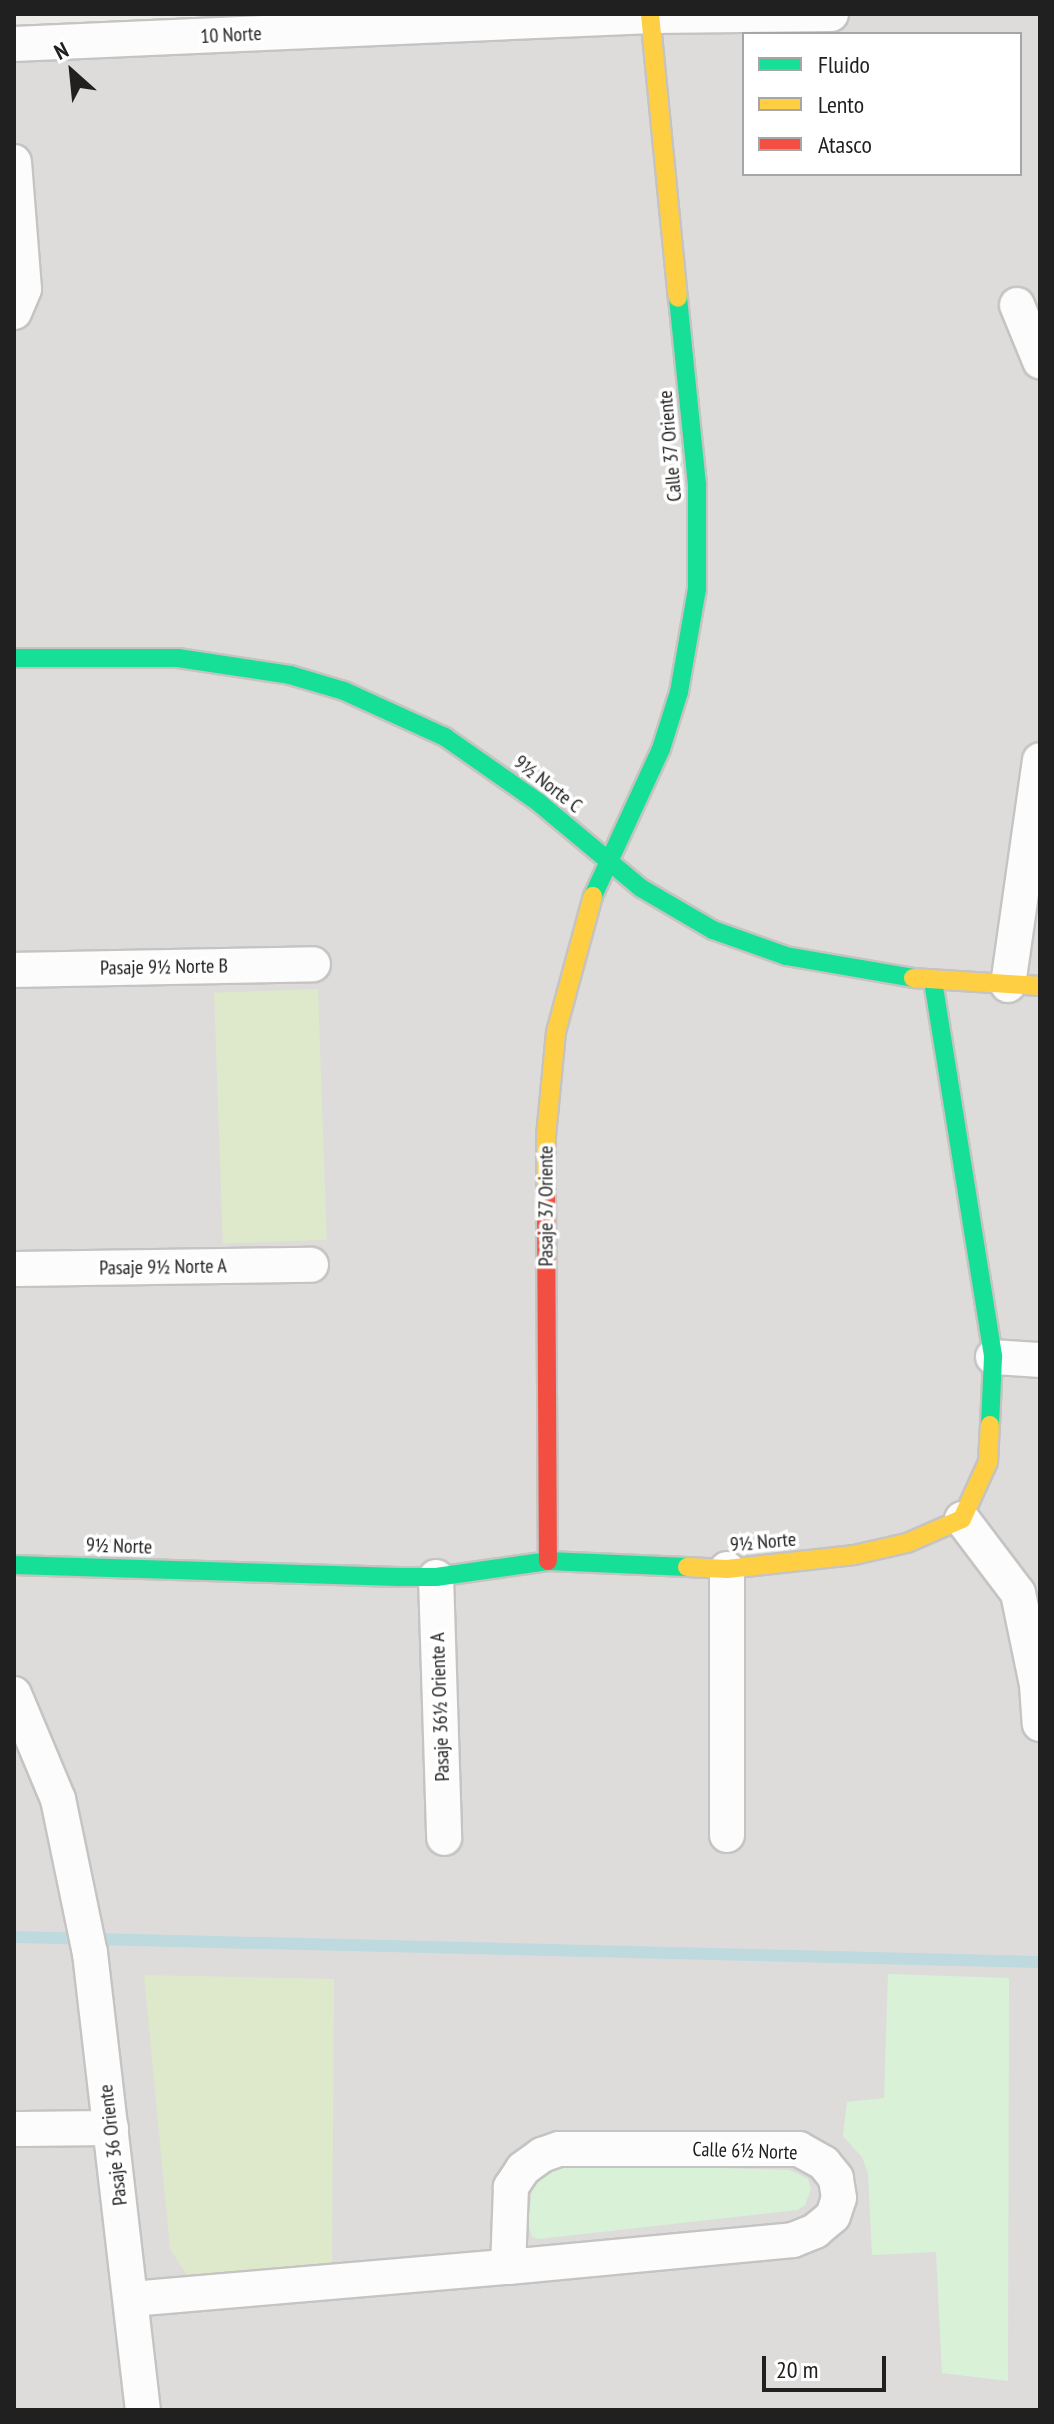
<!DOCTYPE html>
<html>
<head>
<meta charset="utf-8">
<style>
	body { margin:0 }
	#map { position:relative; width:1054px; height:2424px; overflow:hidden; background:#eeece9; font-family:"PT Sans Narrow",sans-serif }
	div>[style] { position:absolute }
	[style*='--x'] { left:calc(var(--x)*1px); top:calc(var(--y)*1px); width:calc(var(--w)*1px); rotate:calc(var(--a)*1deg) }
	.residential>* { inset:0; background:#dddcda }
	.grass>* { inset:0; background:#dde9ca; transform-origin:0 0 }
	.park>* { inset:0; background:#d9f2d7 }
	.stream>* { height:12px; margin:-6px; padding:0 6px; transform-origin:6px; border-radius:6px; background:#bedade }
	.roads { filter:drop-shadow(2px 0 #c5c4c3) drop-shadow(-2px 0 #c5c4c3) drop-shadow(0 2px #c5c4c3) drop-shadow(0 -2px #c5c4c3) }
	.street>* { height:34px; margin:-17px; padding:0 17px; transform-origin:17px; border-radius:17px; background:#fcfcfc }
	.fast>* { height:18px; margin:-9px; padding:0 9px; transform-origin:9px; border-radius:9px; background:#16e098 }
	.slow>* { height:18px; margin:-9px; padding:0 9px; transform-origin:9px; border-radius:9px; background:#ffcf43 }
	.jam>* { height:18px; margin:-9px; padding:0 9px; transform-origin:9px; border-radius:9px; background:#f24e42 }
	span { translate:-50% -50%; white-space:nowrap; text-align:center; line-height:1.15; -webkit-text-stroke:7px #fff; paint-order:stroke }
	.street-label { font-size:20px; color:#202020 }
	.frame { position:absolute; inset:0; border:16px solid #202020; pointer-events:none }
	.legend { position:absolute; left:742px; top:32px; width:280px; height:144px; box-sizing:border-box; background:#fff; border:2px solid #a6a6a6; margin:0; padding:10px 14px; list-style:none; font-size:24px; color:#202020 }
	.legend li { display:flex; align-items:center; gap:16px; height:40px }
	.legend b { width:40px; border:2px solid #a6a6a6 }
	.north { position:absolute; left:32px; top:32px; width:80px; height:80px; -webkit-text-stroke:6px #fff; paint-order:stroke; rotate:333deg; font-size:22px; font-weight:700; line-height:32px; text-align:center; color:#202020 }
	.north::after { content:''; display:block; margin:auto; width:28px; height:36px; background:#202020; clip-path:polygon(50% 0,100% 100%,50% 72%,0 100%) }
	.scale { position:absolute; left:762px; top:2356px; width:124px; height:36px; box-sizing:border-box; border:4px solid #202020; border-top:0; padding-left:10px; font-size:24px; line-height:28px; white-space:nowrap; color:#202020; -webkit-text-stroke:6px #fff; paint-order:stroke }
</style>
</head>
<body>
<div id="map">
	<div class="residential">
		<i style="clip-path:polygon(evenodd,601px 14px,1040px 14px,1040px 2410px,14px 2410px,14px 35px,601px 14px,744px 34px,1020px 34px,1020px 174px,744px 174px,744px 34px)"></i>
	</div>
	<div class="grass">
		<i style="left:318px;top:989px;width:251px;height:104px;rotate:88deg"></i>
		<i style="clip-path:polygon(144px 1975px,334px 1979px,332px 2266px,187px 2275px,170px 2249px)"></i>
	</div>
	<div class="park">
		<i style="clip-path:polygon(888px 1974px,1009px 1978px,1008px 2381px,942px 2373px,936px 2252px,872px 2255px,868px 2173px,862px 2157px,843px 2136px,847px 2102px,884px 2098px)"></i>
		<i style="clip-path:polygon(568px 2164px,789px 2170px,808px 2179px,811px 2189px,805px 2205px,797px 2210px,539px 2239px,532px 2237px,528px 2224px,533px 2180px,539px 2174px)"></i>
	</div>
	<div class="stream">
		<i style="--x:14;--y:1937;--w:1026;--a:1.4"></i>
	</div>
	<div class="roads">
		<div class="street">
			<i style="--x:14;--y:44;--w:638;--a:-2.52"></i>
			<i style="--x:651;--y:16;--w:180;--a:-0.6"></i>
			<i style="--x:14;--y:162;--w:127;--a:85.5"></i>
			<i style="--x:24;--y:289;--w:25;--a:113"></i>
			<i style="--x:1017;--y:305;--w:61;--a:67.7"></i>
			<i style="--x:14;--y:970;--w:299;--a:-1.1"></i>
			<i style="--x:1008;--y:985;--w:227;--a:-81.9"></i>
			<i style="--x:14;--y:1269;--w:297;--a:-0.8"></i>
			<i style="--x:993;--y:1357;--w:47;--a:3.7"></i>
			<i style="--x:962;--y:1519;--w:93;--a:52.9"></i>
			<i style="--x:1018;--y:1593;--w:94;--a:78.3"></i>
			<i style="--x:1037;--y:1685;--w:39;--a:86"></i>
			<i style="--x:436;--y:1577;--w:261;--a:88.2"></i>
			<i style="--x:14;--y:1694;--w:114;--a:67.3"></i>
			<i style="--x:58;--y:1799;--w:157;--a:78.3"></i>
			<i style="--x:90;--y:1953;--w:460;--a:83.4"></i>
			<i style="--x:727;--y:1835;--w:266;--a:-90"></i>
			<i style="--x:14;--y:2129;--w:97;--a:-0.6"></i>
			<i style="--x:131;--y:2299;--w:378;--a:-4.9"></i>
			<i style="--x:508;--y:2267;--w:286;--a:-5.4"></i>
			<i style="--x:793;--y:2240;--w:24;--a:-22"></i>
			<i style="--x:815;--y:2231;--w:23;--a:-40"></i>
			<i style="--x:833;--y:2216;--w:19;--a:-72"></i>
			<i style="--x:839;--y:2198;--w:20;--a:-99"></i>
			<i style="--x:836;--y:2178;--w:19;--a:-129"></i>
			<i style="--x:824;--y:2163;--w:29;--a:-151"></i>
			<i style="--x:799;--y:2149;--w:240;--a:180"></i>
			<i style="--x:559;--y:2149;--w:18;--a:161"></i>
			<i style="--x:542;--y:2155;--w:24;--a:144"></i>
			<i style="--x:523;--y:2169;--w:22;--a:124"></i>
			<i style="--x:511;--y:2187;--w:80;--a:92.1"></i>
		</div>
		<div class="fast">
			<i style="--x:14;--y:658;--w:164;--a:0"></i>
			<i style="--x:178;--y:658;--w:113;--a:8.6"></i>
			<i style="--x:290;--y:675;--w:56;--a:16.5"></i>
			<i style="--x:344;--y:691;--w:111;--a:24.5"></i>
			<i style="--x:445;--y:737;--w:113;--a:35"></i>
			<i style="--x:538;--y:802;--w:134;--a:39.9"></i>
			<i style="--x:641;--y:888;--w:83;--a:30.3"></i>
			<i style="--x:713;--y:930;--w:77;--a:19.6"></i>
			<i style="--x:786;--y:956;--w:129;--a:9.8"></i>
			<i style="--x:593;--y:896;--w:162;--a:-65.2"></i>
			<i style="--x:661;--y:749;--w:60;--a:-72.5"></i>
			<i style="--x:679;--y:692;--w:105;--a:-80.1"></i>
			<i style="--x:697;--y:589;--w:104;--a:-90"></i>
			<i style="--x:697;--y:485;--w:188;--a:-95.8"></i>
			<i style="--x:933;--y:981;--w:381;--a:80.9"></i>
			<i style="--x:993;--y:1357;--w:68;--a:92.5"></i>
			<i style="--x:14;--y:1565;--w:385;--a:1.8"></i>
			<i style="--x:399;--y:1577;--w:37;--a:0"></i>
			<i style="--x:436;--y:1577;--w:113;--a:-8.1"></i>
			<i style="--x:548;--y:1561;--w:139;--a:2.5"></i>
		</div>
		<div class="slow">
			<i style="--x:650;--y:14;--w:285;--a:84.4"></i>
			<i style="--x:913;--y:978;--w:127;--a:3.6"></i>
			<i style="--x:546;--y:1196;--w:60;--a:-90"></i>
			<i style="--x:546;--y:1136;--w:104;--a:-84.5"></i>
			<i style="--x:556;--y:1032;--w:141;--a:-74.8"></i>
			<i style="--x:687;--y:1567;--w:40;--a:2.9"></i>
			<i style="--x:727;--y:1569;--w:128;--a:-6.3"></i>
			<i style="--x:854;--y:1555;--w:54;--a:-12.8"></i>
			<i style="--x:907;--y:1543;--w:60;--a:-23.6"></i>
			<i style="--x:962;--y:1519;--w:63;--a:-65.5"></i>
			<i style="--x:988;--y:1462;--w:37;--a:-87"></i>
		</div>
		<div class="jam">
			<i style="--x:546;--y:1196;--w:365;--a:89.7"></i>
		</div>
	</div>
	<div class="street-label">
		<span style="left:231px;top:35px;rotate:-3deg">10 Norte</span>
		<span style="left:670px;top:446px;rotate:-95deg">Calle 37 Oriente</span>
		<span style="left:548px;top:784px;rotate:38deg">9½ Norte C</span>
		<span style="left:164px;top:967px;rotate:-1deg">Pasaje 9½ Norte B</span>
		<span style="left:546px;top:1206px;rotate:-90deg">Pasaje 37 Oriente</span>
		<span style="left:163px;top:1267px;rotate:-1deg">Pasaje 9½ Norte A</span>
		<span style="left:763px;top:1542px;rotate:-5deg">9½ Norte</span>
		<span style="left:119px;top:1546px;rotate:2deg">9½ Norte</span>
		<span style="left:440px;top:1707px;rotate:-92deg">Pasaje 36½ Oriente A</span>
		<span style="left:113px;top:2145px;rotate:-97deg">Pasaje 36 Oriente</span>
		<span style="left:745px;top:2151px;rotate:2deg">Calle 6½ Norte</span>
	</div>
	<div class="frame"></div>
	<ul class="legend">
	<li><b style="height:10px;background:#16e098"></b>Fluido</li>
	<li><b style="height:10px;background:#ffcf43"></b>Lento</li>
	<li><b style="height:10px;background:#f24e42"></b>Atasco</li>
	</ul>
	<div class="north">N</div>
	<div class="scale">20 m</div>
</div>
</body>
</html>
